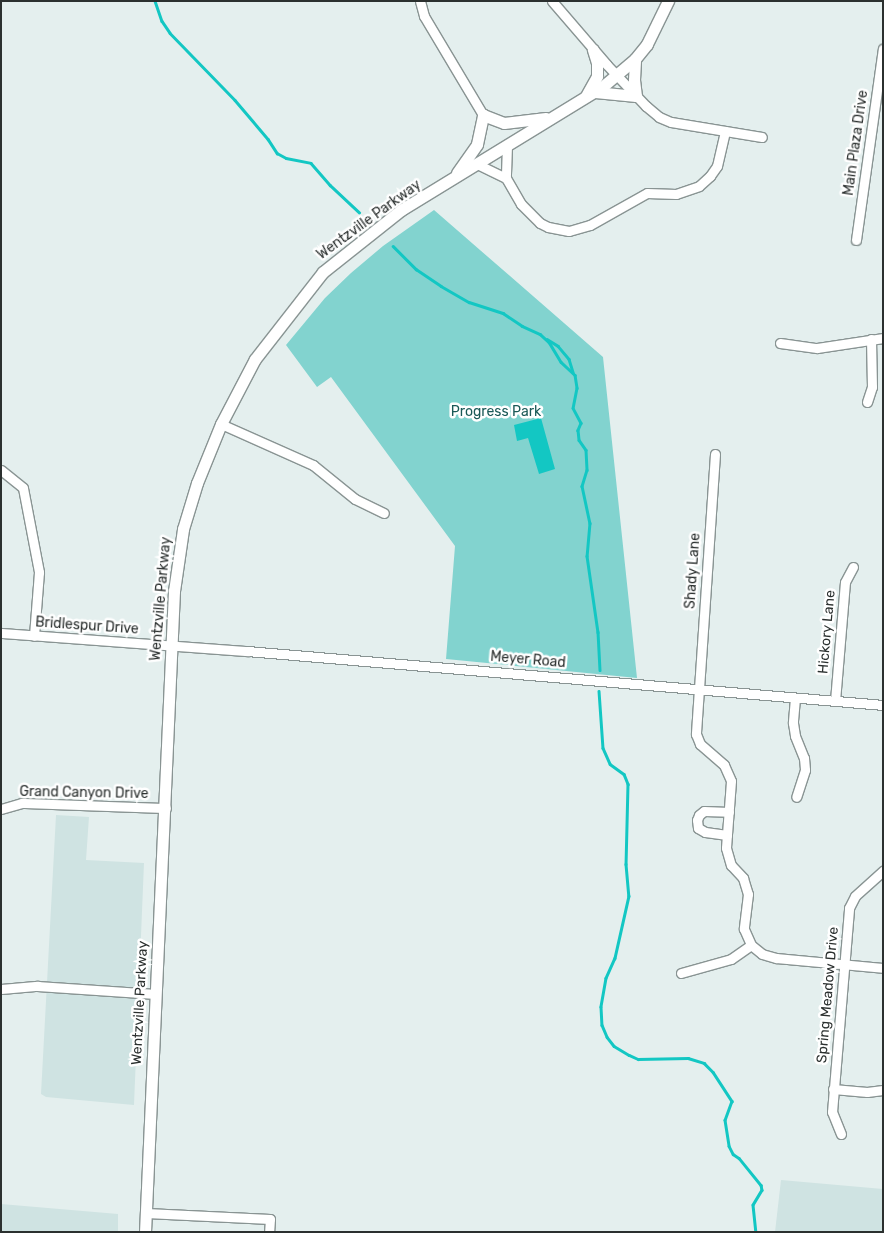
<!DOCTYPE html>
<html>
<head>
<meta charset="utf-8">
<style>
	body { margin:0 }
	#map { position:relative; width:884px; height:1233px; overflow:hidden; background:#e4efee; font-family:Rubik,sans-serif }
	div>[style] { position:absolute }
	[style*='--x'] { left:calc(var(--x)*1px); top:calc(var(--y)*1px); width:calc(var(--w)*1px); rotate:calc(var(--a)*1deg) }
	.built>* { inset:0; background:#cfe3e2 }
	.green>* { inset:0; background:#82d3cf }
	.water>* { inset:0; background:#13c7c3 }
	.stream>* { height:2.5px; margin:-1.25px; padding:0 1.25px; transform-origin:1.25px; border-radius:1.25px; background:#13c7c3 }
	.roads { filter:drop-shadow(1px 0 #899493) drop-shadow(-1px 0 #899493) drop-shadow(0 1px #899493) drop-shadow(0 -1px #899493) }
	.minor>* { height:9px; margin:-4.5px; padding:0 4.5px; transform-origin:4.5px; border-radius:4.5px; background:#fff }
	.major>* { height:11px; margin:-5.5px; padding:0 5.5px; transform-origin:5.5px; border-radius:5.5px; background:#fff }
	span { translate:-50% -50%; white-space:nowrap; text-align:center; line-height:1.15; -webkit-text-stroke:5px #fff; paint-order:stroke }
	.street-label { font-size:14px; color:#2b302f }
	.park-label { font-size:14px; color:#1a5957 }
	.frame { position:absolute; inset:0; border:2px solid #2b302f; pointer-events:none }
</style>
</head>
<body>
<div id="map">
	<div class="built">
		<i style="clip-path:polygon(56px 815px,89px 817px,86px 860px,144px 863px,134px 1105px,46px 1097px,41px 1094px)"></i>
		<i style="clip-path:polygon(781px 1180px,883px 1189px,883px 1232px,775px 1232px)"></i>
		<i style="clip-path:polygon(1px 1204px,118px 1214px,118px 1232px,1px 1232px)"></i>
	</div>
	<div class="green">
		<i style="clip-path:polygon(434px 210px,603px 357px,637px 678px,446px 659px,455px 546px,331px 377px,317px 387px,286px 345px,325px 298px,351px 273px,383px 246px)"></i>
	</div>
	<div class="water">
		<i style="clip-path:polygon(541px 418px,555px 469px,539px 474px,528px 438px,517px 441px,514px 425px)"></i>
	</div>
	<div class="stream">
		<i style="--x:155;--y:1;--w:21;--a:71"></i>
		<i style="--x:162;--y:21;--w:14;--a:56"></i>
		<i style="--x:170;--y:33;--w:93;--a:45.9"></i>
		<i style="--x:235;--y:100;--w:51;--a:49.8"></i>
		<i style="--x:268;--y:139;--w:17;--a:57"></i>
		<i style="--x:277;--y:153;--w:10;--a:29"></i>
		<i style="--x:286;--y:158;--w:25;--a:11"></i>
		<i style="--x:311;--y:163;--w:29;--a:49"></i>
		<i style="--x:330;--y:185;--w:40;--a:43"></i>
		<i style="--x:393;--y:246;--w:33;--a:45"></i>
		<i style="--x:416;--y:269;--w:30;--a:34"></i>
		<i style="--x:441;--y:286;--w:32;--a:30"></i>
		<i style="--x:469;--y:302;--w:36;--a:18"></i>
		<i style="--x:503;--y:313;--w:23;--a:34"></i>
		<i style="--x:522;--y:326;--w:20;--a:24"></i>
		<i style="--x:540;--y:334;--w:12;--a:42"></i>
		<i style="--x:549;--y:342;--w:23;--a:59"></i>
		<i style="--x:561;--y:362;--w:19;--a:43"></i>
		<i style="--x:575;--y:375;--w:13;--a:81"></i>
		<i style="--x:577;--y:388;--w:20;--a:101"></i>
		<i style="--x:573;--y:408;--w:17;--a:62"></i>
		<i style="--x:581;--y:423;--w:8;--a:113"></i>
		<i style="--x:578;--y:430;--w:10;--a:84"></i>
		<i style="--x:579;--y:440;--w:12;--a:55"></i>
		<i style="--x:586;--y:450;--w:20;--a:87"></i>
		<i style="--x:587;--y:470;--w:17;--a:107"></i>
		<i style="--x:582;--y:486;--w:38;--a:78"></i>
		<i style="--x:590;--y:523;--w:33;--a:95"></i>
		<i style="--x:587;--y:556;--w:77;--a:81.8"></i>
		<i style="--x:598;--y:632;--w:38;--a:87"></i>
		<i style="--x:547;--y:339;--w:13;--a:32"></i>
		<i style="--x:558;--y:346;--w:17;--a:50"></i>
		<i style="--x:569;--y:359;--w:14;--a:73"></i>
		<i style="--x:599;--y:691;--w:57;--a:86"></i>
		<i style="--x:603;--y:748;--w:17;--a:66"></i>
		<i style="--x:610;--y:764;--w:17;--a:36"></i>
		<i style="--x:624;--y:774;--w:11;--a:68"></i>
		<i style="--x:628;--y:784;--w:80;--a:91.4"></i>
		<i style="--x:626;--y:864;--w:32;--a:85"></i>
		<i style="--x:629;--y:896;--w:64;--a:102.7"></i>
		<i style="--x:615;--y:958;--w:22;--a:114"></i>
		<i style="--x:606;--y:978;--w:29;--a:100"></i>
		<i style="--x:601;--y:1007;--w:18;--a:87"></i>
		<i style="--x:602;--y:1025;--w:13;--a:67"></i>
		<i style="--x:607;--y:1037;--w:11;--a:52"></i>
		<i style="--x:614;--y:1046;--w:17;--a:31"></i>
		<i style="--x:629;--y:1055;--w:10;--a:24"></i>
		<i style="--x:638;--y:1059;--w:50;--a:-1.1"></i>
		<i style="--x:688;--y:1058;--w:17;--a:17"></i>
		<i style="--x:704;--y:1063;--w:13;--a:45"></i>
		<i style="--x:713;--y:1072;--w:35;--a:57"></i>
		<i style="--x:732;--y:1101;--w:20;--a:110"></i>
		<i style="--x:725;--y:1120;--w:26;--a:81"></i>
		<i style="--x:729;--y:1146;--w:9;--a:63"></i>
		<i style="--x:733;--y:1154;--w:7;--a:34"></i>
		<i style="--x:739;--y:1158;--w:35;--a:51"></i>
		<i style="--x:761;--y:1185;--w:5;--a:79"></i>
		<i style="--x:762;--y:1190;--w:17;--a:121"></i>
		<i style="--x:753;--y:1205;--w:27;--a:84"></i>
	</div>
	<div class="roads">
		<div class="minor">
			<i style="--x:420;--y:1;--w:16;--a:75"></i>
			<i style="--x:424;--y:16;--w:115;--a:59.2"></i>
			<i style="--x:552;--y:1;--w:84;--a:49.3"></i>
			<i style="--x:607;--y:65;--w:57;--a:46.4"></i>
			<i style="--x:646;--y:106;--w:17;--a:40"></i>
			<i style="--x:659;--y:117;--w:13;--a:23"></i>
			<i style="--x:671;--y:122;--w:92;--a:9.4"></i>
			<i style="--x:507;--y:145;--w:33;--a:92"></i>
			<i style="--x:506;--y:178;--w:30;--a:60"></i>
			<i style="--x:521;--y:204;--w:27;--a:45"></i>
			<i style="--x:540;--y:223;--w:9;--a:27"></i>
			<i style="--x:548;--y:227;--w:21;--a:11"></i>
			<i style="--x:569;--y:231;--w:22;--a:-16"></i>
			<i style="--x:590;--y:225;--w:65;--a:-29.3"></i>
			<i style="--x:647;--y:193;--w:29;--a:2"></i>
			<i style="--x:676;--y:194;--w:24;--a:-19"></i>
			<i style="--x:699;--y:186;--w:15;--a:-42"></i>
			<i style="--x:710;--y:176;--w:12;--a:-55"></i>
			<i style="--x:717;--y:166;--w:36;--a:-77"></i>
			<i style="--x:477;--y:164;--w:32;--a:26"></i>
			<i style="--x:856;--y:240;--w:193;--a:-82"></i>
			<i style="--x:780;--y:343;--w:37;--a:8"></i>
			<i style="--x:817;--y:348;--w:67;--a:-8.6"></i>
			<i style="--x:867;--y:402;--w:16;--a:-72"></i>
			<i style="--x:872;--y:387;--w:48;--a:-91.2"></i>
			<i style="--x:221;--y:424;--w:101;--a:24"></i>
			<i style="--x:313;--y:465;--w:54;--a:39"></i>
			<i style="--x:355;--y:499;--w:32;--a:26"></i>
			<i style="--x:715;--y:454;--w:281;--a:93.9"></i>
			<i style="--x:696;--y:734;--w:11;--a:68"></i>
			<i style="--x:700;--y:744;--w:32;--a:41"></i>
			<i style="--x:724;--y:765;--w:17;--a:66"></i>
			<i style="--x:731;--y:781;--w:67;--a:94.3"></i>
			<i style="--x:726;--y:848;--w:18;--a:74"></i>
			<i style="--x:731;--y:865;--w:18;--a:47"></i>
			<i style="--x:743;--y:878;--w:17;--a:73"></i>
			<i style="--x:748;--y:894;--w:35;--a:97"></i>
			<i style="--x:744;--y:929;--w:17;--a:66"></i>
			<i style="--x:751;--y:945;--w:14;--a:39"></i>
			<i style="--x:762;--y:954;--w:15;--a:16"></i>
			<i style="--x:776;--y:958;--w:107;--a:5.3"></i>
			<i style="--x:1;--y:470;--w:28;--a:39"></i>
			<i style="--x:23;--y:488;--w:86;--a:79.2"></i>
			<i style="--x:39;--y:572;--w:64;--a:94.5"></i>
			<i style="--x:1;--y:633;--w:247;--a:4.2"></i>
			<i style="--x:247;--y:651;--w:638;--a:4.85"></i>
			<i style="--x:795;--y:698;--w:25;--a:95"></i>
			<i style="--x:793;--y:723;--w:13;--a:81"></i>
			<i style="--x:795;--y:736;--w:24;--a:68"></i>
			<i style="--x:804;--y:758;--w:12;--a:85"></i>
			<i style="--x:805;--y:770;--w:28;--a:108"></i>
			<i style="--x:835;--y:701;--w:119;--a:-85.2"></i>
			<i style="--x:845;--y:582;--w:17;--a:-62"></i>
			<i style="--x:1;--y:809;--w:22;--a:-16"></i>
			<i style="--x:22;--y:803;--w:144;--a:2"></i>
			<i style="--x:727;--y:835;--w:22;--a:-172"></i>
			<i style="--x:705;--y:832;--w:8;--a:-150"></i>
			<i style="--x:698;--y:828;--w:8;--a:-97"></i>
			<i style="--x:697;--y:820;--w:5;--a:-68"></i>
			<i style="--x:699;--y:815;--w:6;--a:-39"></i>
			<i style="--x:704;--y:811;--w:25;--a:2"></i>
			<i style="--x:681;--y:973;--w:52;--a:-15.6"></i>
			<i style="--x:731;--y:959;--w:24;--a:-35"></i>
			<i style="--x:1;--y:989;--w:37;--a:-5"></i>
			<i style="--x:38;--y:986;--w:117;--a:3.9"></i>
			<i style="--x:833;--y:1089;--w:34;--a:5"></i>
			<i style="--x:867;--y:1092;--w:16;--a:-7"></i>
			<i style="--x:841;--y:1134;--w:24;--a:-112"></i>
			<i style="--x:832;--y:1112;--w:205;--a:-85.2"></i>
			<i style="--x:849;--y:908;--w:13;--a:-63"></i>
			<i style="--x:855;--y:896;--w:38;--a:-42"></i>
			<i style="--x:146;--y:1213;--w:124;--a:2.8"></i>
			<i style="--x:270;--y:1219;--w:13;--a:94"></i>
		</div>
		<div class="major">
			<i style="--x:595;--y:92;--w:41;--a:5.6"></i>
			<i style="--x:636;--y:96;--w:16;--a:-97"></i>
			<i style="--x:634;--y:80;--w:21;--a:-87"></i>
			<i style="--x:586;--y:96;--w:23;--a:-61"></i>
			<i style="--x:597;--y:76;--w:13;--a:-90"></i>
			<i style="--x:597;--y:63;--w:14;--a:-107"></i>
			<i style="--x:457;--y:173;--w:35;--a:-55"></i>
			<i style="--x:477;--y:144;--w:30;--a:-78"></i>
			<i style="--x:483;--y:115;--w:22;--a:21"></i>
			<i style="--x:504;--y:123;--w:42;--a:-6.8"></i>
			<i style="--x:145;--y:1232;--w:642;--a:-87.41"></i>
			<i style="--x:174;--y:591;--w:63;--a:-81.7"></i>
			<i style="--x:183;--y:529;--w:48;--a:-73.1"></i>
			<i style="--x:197;--y:483;--w:64;--a:-67.9"></i>
			<i style="--x:221;--y:424;--w:73;--a:-62.4"></i>
			<i style="--x:255;--y:359;--w:110;--a:-52"></i>
			<i style="--x:323;--y:272;--w:100;--a:-38.5"></i>
			<i style="--x:401;--y:210;--w:236;--a:-31.5"></i>
			<i style="--x:602;--y:87;--w:43;--a:-40.3"></i>
			<i style="--x:635;--y:59;--w:19;--a:-51"></i>
			<i style="--x:647;--y:44;--w:48;--a:-64"></i>
		</div>
	</div>
	<div class="street-label">
		<span style="left:856px;top:143px;rotate:-82deg">Main Plaza Drive</span>
		<span style="left:369px;top:220px;rotate:-36deg">Wentzville Parkway</span>
		<span style="left:693px;top:571px;rotate:-86deg">Shady Lane</span>
		<span style="left:161px;top:599px;rotate:-85deg">Wentzville Parkway</span>
		<span style="left:87px;top:626px;rotate:4deg">Bridlespur Drive</span>
		<span style="left:827px;top:632px;rotate:-85deg">Hickory Lane</span>
		<span style="left:528px;top:660px;rotate:5deg">Meyer Road</span>
		<span style="left:84px;top:793px;rotate:1deg">Grand Canyon Drive</span>
		<span style="left:828px;top:995px;rotate:-85deg">Spring Meadow Drive</span>
		<span style="left:140px;top:1003px;rotate:-87deg">Wentzville Parkway</span>
	</div>
	<div class="park-label">
		<span style="left:496px;top:412px">Progress Park</span>
	</div>
	<div class="frame"></div>
</div>
</body>
</html>
